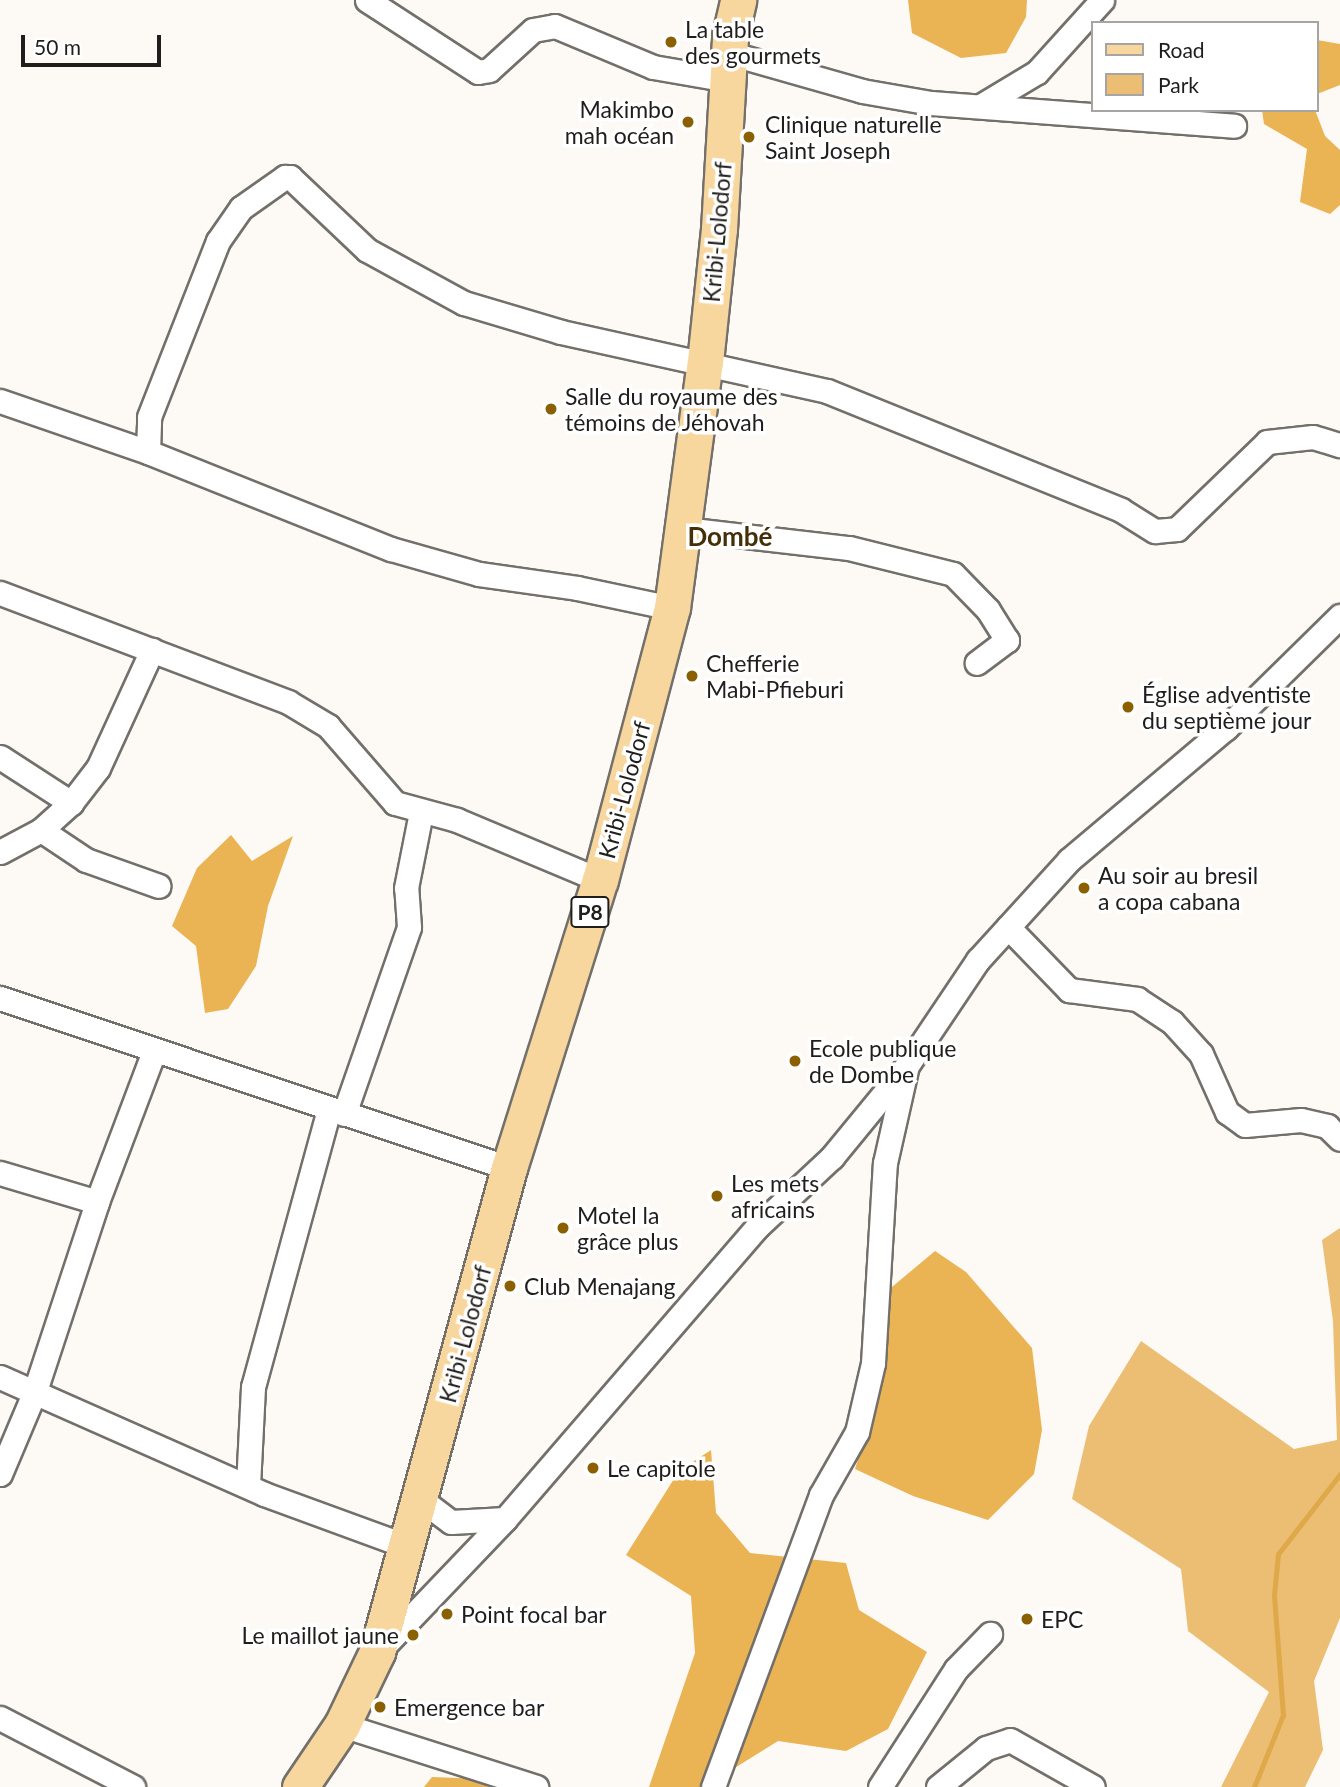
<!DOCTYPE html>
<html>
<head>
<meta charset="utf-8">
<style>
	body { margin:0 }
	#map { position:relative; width:1340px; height:1787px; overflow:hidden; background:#fdf9f4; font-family:Lato,sans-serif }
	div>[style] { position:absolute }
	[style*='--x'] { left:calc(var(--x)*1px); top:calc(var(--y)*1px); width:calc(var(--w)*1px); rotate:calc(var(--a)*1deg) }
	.green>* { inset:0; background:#ebbe74 }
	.forest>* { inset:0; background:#eab354 }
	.stream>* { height:5px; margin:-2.5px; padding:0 2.5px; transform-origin:2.5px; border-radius:2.5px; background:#dfa849 }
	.roads { filter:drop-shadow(2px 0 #73706b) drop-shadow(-2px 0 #73706b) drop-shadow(0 2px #73706b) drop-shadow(0 -2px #73706b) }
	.street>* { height:23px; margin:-11.5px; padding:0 11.5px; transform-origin:11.5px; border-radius:11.5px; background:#fff }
	.primary>* { height:35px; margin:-17.5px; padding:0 17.5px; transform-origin:17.5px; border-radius:17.5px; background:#f8d79f }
	.dots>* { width:19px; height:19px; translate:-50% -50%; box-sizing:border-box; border:4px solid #fff; border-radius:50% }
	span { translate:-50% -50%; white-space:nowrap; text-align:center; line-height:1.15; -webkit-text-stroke:7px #fff; paint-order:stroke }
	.shield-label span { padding:2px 5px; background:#fff; border:2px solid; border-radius:5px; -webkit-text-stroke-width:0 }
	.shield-label { font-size:21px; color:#201e1c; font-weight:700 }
	.poi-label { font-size:23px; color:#201e1c }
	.left { translate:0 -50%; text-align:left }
	.right { translate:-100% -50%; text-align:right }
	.street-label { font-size:23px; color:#201e1c }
	.quarter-label { font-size:26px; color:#442f09; font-weight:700 }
	.legend { position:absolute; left:1091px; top:21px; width:228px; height:91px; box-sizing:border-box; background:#fff; border:2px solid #a6a5a4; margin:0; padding:9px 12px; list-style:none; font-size:21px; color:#201e1c }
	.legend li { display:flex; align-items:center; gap:14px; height:35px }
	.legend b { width:35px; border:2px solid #a6a5a4 }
	.scale { position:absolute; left:21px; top:35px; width:140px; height:32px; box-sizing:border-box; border:4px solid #201e1c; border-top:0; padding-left:9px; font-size:21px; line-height:24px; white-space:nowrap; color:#201e1c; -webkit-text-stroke:5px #fff; paint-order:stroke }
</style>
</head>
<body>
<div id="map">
	<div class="green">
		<i style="clip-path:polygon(1340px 1228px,1340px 1618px,1314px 1681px,1323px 1750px,1305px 1787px,1221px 1787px,1269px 1692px,1188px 1631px,1181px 1569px,1072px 1499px,1089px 1426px,1141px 1341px,1294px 1449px,1337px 1440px,1333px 1321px,1322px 1240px)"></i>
	</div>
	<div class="forest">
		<i style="clip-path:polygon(908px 0,1027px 0,1026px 17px,1006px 53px,961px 58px,912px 33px)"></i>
		<i style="clip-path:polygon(1317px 40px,1340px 44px,1340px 85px,1317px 94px)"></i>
		<i style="clip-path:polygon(1262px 110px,1315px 110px,1325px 136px,1340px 150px,1340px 205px,1330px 214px,1300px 202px,1307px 149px,1264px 124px)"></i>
		<i style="clip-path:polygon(231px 835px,252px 861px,293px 836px,268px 906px,256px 966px,228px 1009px,205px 1013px,196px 946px,172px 926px,197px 868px)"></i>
		<i style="clip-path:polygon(935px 1251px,966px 1272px,1032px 1348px,1042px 1430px,1034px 1474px,988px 1520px,913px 1496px,855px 1469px,882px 1384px,886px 1292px)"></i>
		<i style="clip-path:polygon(711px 1450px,716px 1513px,750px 1553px,846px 1563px,859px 1610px,927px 1652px,888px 1729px,846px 1751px,778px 1741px,704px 1787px,649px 1787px,695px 1653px,691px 1596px,626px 1555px,679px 1471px)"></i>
		<i style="clip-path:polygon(432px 1777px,483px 1779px,502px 1787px,424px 1787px)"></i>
	</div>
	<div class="stream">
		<i style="--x:1254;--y:1787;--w:78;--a:-68.1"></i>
		<i style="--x:1283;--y:1715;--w:120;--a:-94.3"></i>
		<i style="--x:1274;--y:1595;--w:41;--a:-84.4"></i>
		<i style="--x:1278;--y:1554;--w:101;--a:-52.2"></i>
	</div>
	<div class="roads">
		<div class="street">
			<i style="--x:367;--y:0;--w:132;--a:33"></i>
			<i style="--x:478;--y:72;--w:11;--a:-10"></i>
			<i style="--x:489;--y:70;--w:59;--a:-42.3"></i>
			<i style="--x:533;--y:30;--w:22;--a:-10"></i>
			<i style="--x:555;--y:26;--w:106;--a:22.7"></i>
			<i style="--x:653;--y:67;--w:76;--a:9.8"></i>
			<i style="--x:729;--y:53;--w:138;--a:15.9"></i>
			<i style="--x:862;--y:91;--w:70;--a:9.9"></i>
			<i style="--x:931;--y:103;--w:304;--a:4.3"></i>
			<i style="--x:982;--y:105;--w:64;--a:-31"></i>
			<i style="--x:1037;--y:72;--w:97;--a:-47.9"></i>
			<i style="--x:0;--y:401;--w:157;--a:19"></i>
			<i style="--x:148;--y:452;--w:262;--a:21.8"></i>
			<i style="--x:391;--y:549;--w:91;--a:15.9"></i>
			<i style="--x:479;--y:574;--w:99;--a:8.1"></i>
			<i style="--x:577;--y:588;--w:97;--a:11.9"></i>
			<i style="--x:148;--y:452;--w:35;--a:-88"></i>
			<i style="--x:149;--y:417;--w:189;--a:-68.6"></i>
			<i style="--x:218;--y:241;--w:40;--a:-55.1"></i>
			<i style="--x:241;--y:208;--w:54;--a:-35.2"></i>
			<i style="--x:285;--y:177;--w:5;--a:0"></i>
			<i style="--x:290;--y:177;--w:106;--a:43.5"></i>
			<i style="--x:367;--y:250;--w:111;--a:28.7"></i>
			<i style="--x:464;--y:303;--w:101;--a:16.6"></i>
			<i style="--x:561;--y:332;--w:272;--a:12.5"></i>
			<i style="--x:827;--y:391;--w:317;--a:22"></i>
			<i style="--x:1121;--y:510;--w:40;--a:32"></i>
			<i style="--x:1155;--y:531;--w:22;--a:-5"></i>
			<i style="--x:1177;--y:529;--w:125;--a:-44"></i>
			<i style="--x:1267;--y:442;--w:46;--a:-6.2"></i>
			<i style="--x:1313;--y:437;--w:28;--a:17"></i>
			<i style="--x:684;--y:529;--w:166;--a:6.6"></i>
			<i style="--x:849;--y:548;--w:107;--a:14"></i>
			<i style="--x:953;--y:574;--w:50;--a:45.8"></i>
			<i style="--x:988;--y:610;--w:36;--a:58"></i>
			<i style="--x:1007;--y:640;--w:38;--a:143"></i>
			<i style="--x:0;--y:593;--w:308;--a:20.7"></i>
			<i style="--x:288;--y:702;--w:47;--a:31"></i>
			<i style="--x:328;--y:726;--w:102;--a:49"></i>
			<i style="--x:395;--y:803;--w:64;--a:15.3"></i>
			<i style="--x:457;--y:820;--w:155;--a:22.8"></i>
			<i style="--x:0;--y:757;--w:85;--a:32.9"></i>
			<i style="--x:41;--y:830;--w:54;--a:33.7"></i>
			<i style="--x:86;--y:860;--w:77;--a:19.6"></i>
			<i style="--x:0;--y:852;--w:47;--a:-28.2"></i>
			<i style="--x:41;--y:830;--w:40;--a:-42"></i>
			<i style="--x:71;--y:803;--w:44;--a:-52.4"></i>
			<i style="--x:98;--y:768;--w:130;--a:-65.4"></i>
			<i style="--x:1008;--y:927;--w:88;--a:45.9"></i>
			<i style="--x:1069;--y:990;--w:69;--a:7.5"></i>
			<i style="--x:1137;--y:999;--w:42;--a:33.3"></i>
			<i style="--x:1172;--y:1022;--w:43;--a:47.8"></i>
			<i style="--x:1201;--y:1054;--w:64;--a:65.9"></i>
			<i style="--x:1227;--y:1112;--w:22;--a:36"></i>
			<i style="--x:1245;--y:1125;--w:56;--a:-5.1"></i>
			<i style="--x:1301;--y:1120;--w:27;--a:13"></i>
			<i style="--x:1327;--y:1126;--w:18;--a:45"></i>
			<i style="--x:0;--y:998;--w:537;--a:18.47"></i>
			<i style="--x:344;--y:1114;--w:198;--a:-70.8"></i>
			<i style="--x:409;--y:927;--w:39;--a:-94"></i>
			<i style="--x:406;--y:888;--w:77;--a:-78.8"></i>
			<i style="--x:0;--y:1173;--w:101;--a:16.6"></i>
			<i style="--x:0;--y:1377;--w:289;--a:23.9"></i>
			<i style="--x:264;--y:1494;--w:151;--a:20.1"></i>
			<i style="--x:0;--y:1474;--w:90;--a:-67.1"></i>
			<i style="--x:35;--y:1391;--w:199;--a:-71.8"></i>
			<i style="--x:97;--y:1202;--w:161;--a:-69.3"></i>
			<i style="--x:248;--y:1486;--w:99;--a:-87.1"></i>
			<i style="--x:253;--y:1387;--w:288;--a:-74.7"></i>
			<i style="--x:419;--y:1498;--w:40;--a:37"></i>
			<i style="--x:451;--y:1522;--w:54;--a:-3.2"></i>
			<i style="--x:380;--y:1650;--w:181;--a:-46.3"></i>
			<i style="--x:505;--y:1519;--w:386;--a:-49.2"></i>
			<i style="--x:757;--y:1227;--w:103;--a:-43"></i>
			<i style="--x:832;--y:1157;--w:117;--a:-50.6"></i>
			<i style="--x:906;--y:1067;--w:129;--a:-56.1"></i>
			<i style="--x:978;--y:960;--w:135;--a:-47.7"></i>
			<i style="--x:1069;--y:860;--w:205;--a:-40.1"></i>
			<i style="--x:1226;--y:728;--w:160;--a:-44.5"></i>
			<i style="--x:0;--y:1718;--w:150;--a:27.4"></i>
			<i style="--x:342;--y:1725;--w:204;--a:17.7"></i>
			<i style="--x:713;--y:1787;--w:311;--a:-69.7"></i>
			<i style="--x:821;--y:1495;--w:73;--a:-60.3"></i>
			<i style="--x:857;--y:1432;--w:71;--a:-76.9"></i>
			<i style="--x:873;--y:1363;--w:200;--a:-86.6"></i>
			<i style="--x:885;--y:1163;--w:95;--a:-77.3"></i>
			<i style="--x:880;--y:1787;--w:140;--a:-57.2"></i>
			<i style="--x:956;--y:1669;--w:49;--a:-45.8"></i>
			<i style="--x:938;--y:1787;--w:62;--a:-39.1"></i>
			<i style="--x:986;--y:1748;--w:25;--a:-18"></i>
			<i style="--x:1010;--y:1740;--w:95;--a:29.5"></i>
		</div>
		<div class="primary">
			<i style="--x:300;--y:1787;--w:75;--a:-55.9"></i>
			<i style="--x:342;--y:1725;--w:81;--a:-64.4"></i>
			<i style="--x:377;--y:1652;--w:502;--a:-74.74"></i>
			<i style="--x:509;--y:1168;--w:302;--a:-72.5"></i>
			<i style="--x:600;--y:880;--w:281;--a:-75.2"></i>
			<i style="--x:672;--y:608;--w:248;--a:-82.4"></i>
			<i style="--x:705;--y:362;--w:134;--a:-84"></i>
			<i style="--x:719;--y:229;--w:193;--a:-86.7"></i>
			<i style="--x:730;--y:36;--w:37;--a:-77"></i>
		</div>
	</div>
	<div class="dots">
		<i style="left:671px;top:42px;background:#8a6001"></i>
		<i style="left:688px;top:122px;background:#8a6001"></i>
		<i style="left:749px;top:137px;background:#8a6001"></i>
		<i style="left:551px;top:409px;background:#8a6001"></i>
		<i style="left:692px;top:676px;background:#8a6001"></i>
		<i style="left:1128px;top:707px;background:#8a6001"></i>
		<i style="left:1084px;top:888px;background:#8a6001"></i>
		<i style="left:795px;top:1061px;background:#8a6001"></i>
		<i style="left:717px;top:1196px;background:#8a6001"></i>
		<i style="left:563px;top:1228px;background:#8a6001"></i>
		<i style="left:510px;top:1286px;background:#8a6001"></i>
		<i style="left:593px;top:1468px;background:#8a6001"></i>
		<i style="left:447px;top:1614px;background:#8a6001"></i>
		<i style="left:1027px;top:1619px;background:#8a6001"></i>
		<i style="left:413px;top:1635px;background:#8a6001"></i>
		<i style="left:380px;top:1707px;background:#8a6001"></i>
	</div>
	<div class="shield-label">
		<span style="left:590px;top:912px">P8</span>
	</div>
	<div class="poi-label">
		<span class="left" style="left:685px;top:42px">La table<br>des gourmets</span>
		<span class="right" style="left:674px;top:122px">Makimbo<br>mah océan</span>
		<span class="left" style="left:765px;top:137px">Clinique naturelle<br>Saint Joseph</span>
		<span class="left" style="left:565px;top:409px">Salle du royaume des<br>témoins de Jéhovah</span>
		<span class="left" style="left:706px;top:676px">Chefferie<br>Mabi-Pfieburi</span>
		<span class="left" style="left:1142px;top:707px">Église adventiste<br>du septième jour</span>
		<span class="left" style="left:1098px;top:888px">Au soir au bresil<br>a copa cabana</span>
		<span class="left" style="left:809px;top:1061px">Ecole publique<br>de Dombe</span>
		<span class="left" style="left:731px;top:1196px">Les mets<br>africains</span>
		<span class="left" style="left:577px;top:1228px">Motel la<br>grâce plus</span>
		<span class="left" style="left:524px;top:1286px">Club Menajang</span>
		<span class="left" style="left:607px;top:1468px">Le capitole</span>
		<span class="left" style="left:461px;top:1614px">Point focal bar</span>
		<span class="left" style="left:1041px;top:1619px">EPC</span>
		<span class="right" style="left:399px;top:1635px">Le maillot jaune</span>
		<span class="left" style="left:394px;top:1707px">Emergence bar</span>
	</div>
	<div class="street-label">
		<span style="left:717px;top:232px;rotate:-85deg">Kribi-Lolodorf</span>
		<span style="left:624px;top:790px;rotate:-75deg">Kribi-Lolodorf</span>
		<span style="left:465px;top:1334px;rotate:-75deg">Kribi-Lolodorf</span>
	</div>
	<div class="quarter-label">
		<span style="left:730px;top:537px">Dombé</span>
	</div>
	<ul class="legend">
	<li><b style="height:9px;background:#f8d79f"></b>Road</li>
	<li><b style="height:19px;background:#ebbe74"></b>Park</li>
	</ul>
	<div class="scale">50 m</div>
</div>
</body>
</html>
